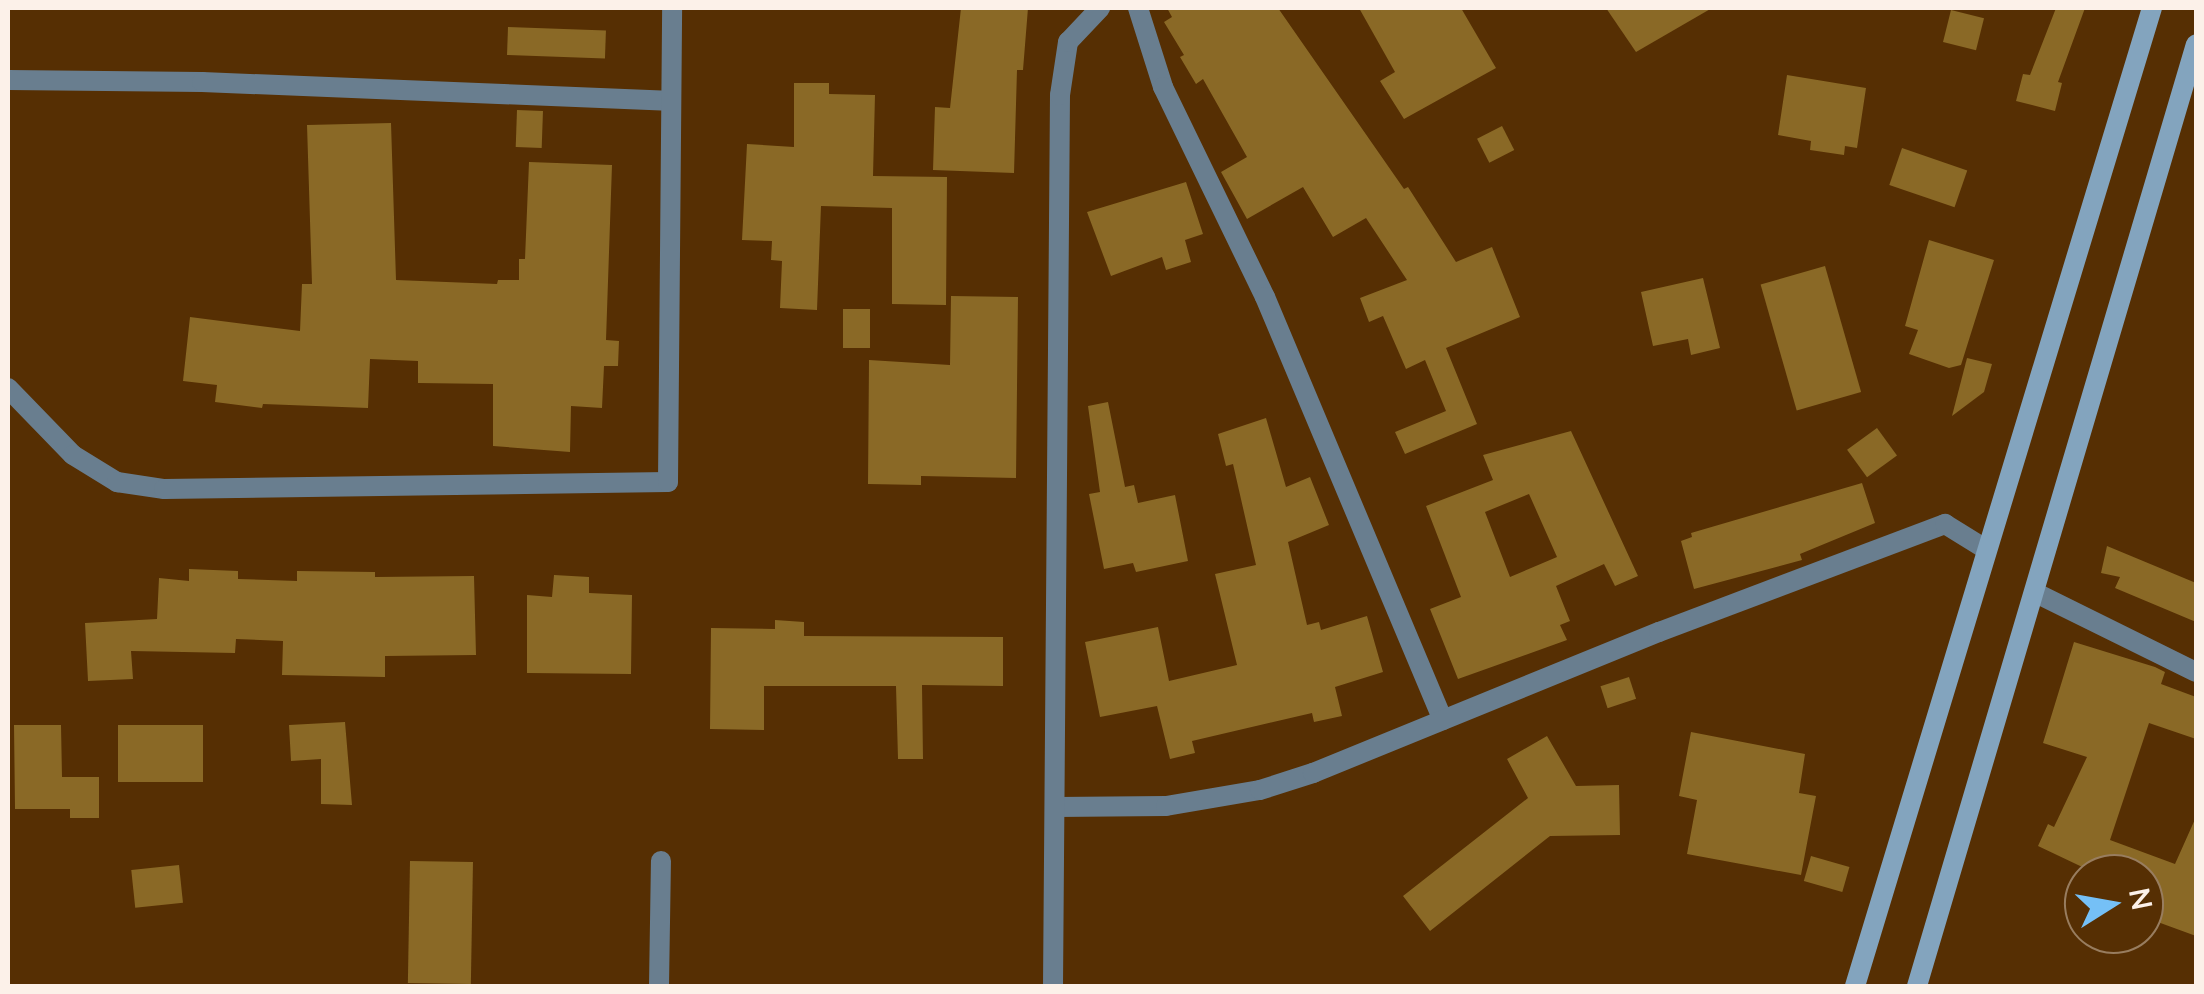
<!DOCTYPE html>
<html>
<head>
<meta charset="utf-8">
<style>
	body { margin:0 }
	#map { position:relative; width:2204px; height:994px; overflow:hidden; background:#562f03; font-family:Lato,sans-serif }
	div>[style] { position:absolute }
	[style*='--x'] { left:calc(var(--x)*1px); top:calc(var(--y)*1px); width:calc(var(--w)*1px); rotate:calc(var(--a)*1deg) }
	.building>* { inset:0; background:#8a6926; transform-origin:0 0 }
	.street>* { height:20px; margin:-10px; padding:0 10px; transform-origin:10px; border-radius:10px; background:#697e8f }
	.secondary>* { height:20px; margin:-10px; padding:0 10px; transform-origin:10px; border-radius:10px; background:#83a4be }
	span { translate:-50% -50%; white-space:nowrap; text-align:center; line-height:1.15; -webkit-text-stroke:8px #562f03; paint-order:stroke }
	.frame { position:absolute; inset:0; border:10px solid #fcf1e9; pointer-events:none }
	.north { position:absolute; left:2064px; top:854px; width:100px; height:100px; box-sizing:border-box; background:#562f03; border:2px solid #987d5f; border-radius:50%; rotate:79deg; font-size:28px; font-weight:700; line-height:40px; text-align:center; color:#fcf1e9 }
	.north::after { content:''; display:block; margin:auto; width:35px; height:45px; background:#75c0f6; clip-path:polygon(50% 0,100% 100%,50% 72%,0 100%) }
</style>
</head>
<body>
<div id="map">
	<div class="building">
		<i style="clip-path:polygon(961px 8px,1028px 8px,1023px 70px,1017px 70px,1014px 173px,933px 170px,935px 107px,950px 108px)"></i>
		<i style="clip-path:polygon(1167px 8px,1278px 8px,1404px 189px,1408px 187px,1456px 262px,1492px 247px,1520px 317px,1446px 348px,1477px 424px,1405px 454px,1395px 432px,1446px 411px,1425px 360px,1406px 369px,1383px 316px,1369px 322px,1360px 298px,1407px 280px,1366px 218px,1333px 237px,1303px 187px,1247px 219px,1221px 172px,1247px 157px,1203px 79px,1196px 84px,1180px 57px,1184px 55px,1164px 22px,1172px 17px)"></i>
		<i style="clip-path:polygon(1359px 8px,1461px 8px,1496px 68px,1404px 119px,1380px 81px,1395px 72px)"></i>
		<i style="clip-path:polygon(1606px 8px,1712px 8px,1636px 52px)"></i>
		<i style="clip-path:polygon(2056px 8px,2085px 8px,2058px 82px,2062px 83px,2055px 111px,2016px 101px,2023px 74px,2030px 75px)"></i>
		<i style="left:1951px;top:10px;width:34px;height:33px;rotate:14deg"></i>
		<i style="left:508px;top:27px;width:98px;height:28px;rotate:2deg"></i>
		<i style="clip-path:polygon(1787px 75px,1866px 88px,1857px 148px,1845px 146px,1844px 155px,1810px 150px,1811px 141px,1778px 135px)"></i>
		<i style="clip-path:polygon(794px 83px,829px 83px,829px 94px,875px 95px,873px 176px,947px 177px,946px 305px,892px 304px,892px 208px,821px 206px,817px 310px,780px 308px,782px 261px,771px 260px,772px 241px,742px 240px,747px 144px,794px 147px)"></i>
		<i style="left:517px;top:110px;width:26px;height:37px;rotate:2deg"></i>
		<i style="clip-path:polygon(391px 123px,396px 280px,497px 284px,498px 280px,519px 280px,519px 259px,525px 259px,529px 162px,612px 165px,606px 340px,619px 341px,618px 366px,604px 366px,602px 408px,571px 406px,570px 452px,493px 446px,493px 384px,418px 383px,418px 361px,370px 359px,368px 408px,263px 404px,262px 408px,215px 402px,217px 385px,183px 381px,190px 317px,300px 331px,302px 284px,312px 284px,307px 125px)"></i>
		<i style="left:1502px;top:126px;width:27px;height:28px;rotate:63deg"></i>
		<i style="left:1902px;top:148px;width:69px;height:39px;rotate:19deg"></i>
		<i style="clip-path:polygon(1186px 182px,1203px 234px,1185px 240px,1191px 262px,1166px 270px,1162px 257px,1111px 276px,1087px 212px)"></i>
		<i style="clip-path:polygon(1929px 240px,1994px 260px,1961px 365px,1949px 368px,1909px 354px,1918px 330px,1905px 326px)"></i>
		<i style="left:1825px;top:266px;width:131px;height:67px;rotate:74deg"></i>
		<i style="clip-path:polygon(1703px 278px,1720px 348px,1691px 355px,1688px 339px,1653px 346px,1641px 292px)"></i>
		<i style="clip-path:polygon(951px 296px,1018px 297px,1016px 478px,921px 476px,921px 485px,868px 484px,869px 360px,950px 365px)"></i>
		<i style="left:843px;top:309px;width:27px;height:39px"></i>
		<i style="clip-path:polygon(1967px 358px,1992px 364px,1984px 392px,1952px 416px)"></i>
		<i style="clip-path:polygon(1108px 402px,1125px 487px,1134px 485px,1138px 503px,1175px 495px,1188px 561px,1136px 572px,1133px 563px,1104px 569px,1089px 494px,1100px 492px,1088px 406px)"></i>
		<i style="clip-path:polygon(1266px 418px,1286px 487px,1310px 477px,1329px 525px,1288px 542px,1307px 625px,1319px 622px,1321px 630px,1367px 616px,1383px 672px,1335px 687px,1342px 716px,1314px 722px,1312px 713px,1192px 741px,1195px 753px,1170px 759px,1157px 706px,1100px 717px,1085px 642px,1158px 627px,1169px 681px,1237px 665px,1215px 574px,1256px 565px,1233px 464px,1226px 466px,1218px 434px)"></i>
		<i style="left:1877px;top:428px;width:34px;height:37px;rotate:54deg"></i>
		<i style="clip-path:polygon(evenodd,1571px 431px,1638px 576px,1615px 586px,1604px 564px,1556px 586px,1570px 621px,1560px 625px,1567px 640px,1458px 679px,1430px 609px,1461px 597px,1426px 506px,1493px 480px,1483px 455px,1571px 431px,1529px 494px,1557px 557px,1510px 577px,1485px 512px,1529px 494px)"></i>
		<i style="clip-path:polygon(1862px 483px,1875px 523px,1800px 554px,1802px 560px,1694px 589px,1681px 541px,1692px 537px,1691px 533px)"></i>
		<i style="clip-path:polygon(2107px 546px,2196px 583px,2196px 622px,2115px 588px,2120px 577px,2101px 573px)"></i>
		<i style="clip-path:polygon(189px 569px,238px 571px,238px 579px,297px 581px,297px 571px,375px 572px,375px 577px,474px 576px,476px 655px,385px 656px,385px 677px,282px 675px,283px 641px,236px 639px,235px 653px,131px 651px,133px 679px,88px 681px,85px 623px,157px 619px,159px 578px,189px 581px)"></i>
		<i style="clip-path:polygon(554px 575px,589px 577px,589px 593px,632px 595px,631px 674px,527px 673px,527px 595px,552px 597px)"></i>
		<i style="clip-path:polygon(775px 620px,804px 622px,804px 636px,1003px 637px,1003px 686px,922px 685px,923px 759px,898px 759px,896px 686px,764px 686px,764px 730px,710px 729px,711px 628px,775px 629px)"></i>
		<i style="clip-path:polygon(2074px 642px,2155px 667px,2165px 672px,2161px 684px,2196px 697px,2196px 739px,2149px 723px,2110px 840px,2175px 864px,2196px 817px,2196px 936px,2144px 917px,2144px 874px,2097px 874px,2038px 846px,2048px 824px,2054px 827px,2087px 757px,2043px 743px)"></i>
		<i style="left:1629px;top:677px;width:23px;height:30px;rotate:72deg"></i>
		<i style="clip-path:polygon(345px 722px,352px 805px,321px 804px,321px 759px,291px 761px,289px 725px)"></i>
		<i style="clip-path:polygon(14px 725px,61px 725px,62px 777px,99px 777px,99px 818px,70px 818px,70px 809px,15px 809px)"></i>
		<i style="left:118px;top:725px;width:85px;height:57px"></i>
		<i style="clip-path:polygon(1691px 732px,1805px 754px,1799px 793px,1816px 796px,1801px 875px,1687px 854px,1697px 800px,1679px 796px)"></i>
		<i style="clip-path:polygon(1547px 736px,1576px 786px,1619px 785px,1620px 835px,1550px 836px,1430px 931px,1403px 896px,1528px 798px,1507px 759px)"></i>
		<i style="left:1811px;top:856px;width:40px;height:26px;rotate:16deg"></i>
		<i style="left:410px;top:861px;width:63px;height:122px;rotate:1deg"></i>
		<i style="left:179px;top:865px;width:38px;height:48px;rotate:84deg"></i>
	</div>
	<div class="street">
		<i style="--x:1138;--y:8;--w:83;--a:72.4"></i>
		<i style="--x:1163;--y:87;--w:233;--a:64.1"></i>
		<i style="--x:1265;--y:297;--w:459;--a:67.2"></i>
		<i style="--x:8;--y:80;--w:194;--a:0.6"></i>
		<i style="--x:202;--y:82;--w:466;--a:2.3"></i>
		<i style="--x:8;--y:388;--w:93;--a:45.9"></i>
		<i style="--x:73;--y:455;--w:52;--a:31.5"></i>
		<i style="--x:117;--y:482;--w:48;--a:8.5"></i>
		<i style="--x:164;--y:489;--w:504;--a:-0.8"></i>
		<i style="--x:668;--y:482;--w:474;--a:-89.5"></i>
		<i style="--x:2036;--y:593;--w:178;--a:26.3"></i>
		<i style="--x:1057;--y:807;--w:109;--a:-0.5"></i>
		<i style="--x:1166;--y:806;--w:95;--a:-9.7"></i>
		<i style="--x:1260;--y:790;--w:56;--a:-17.8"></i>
		<i style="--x:1313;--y:773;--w:374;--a:-22.2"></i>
		<i style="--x:1659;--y:632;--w:306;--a:-20.7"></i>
		<i style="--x:1945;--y:524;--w:49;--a:31.8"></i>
		<i style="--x:659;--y:986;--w:125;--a:-89.1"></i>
		<i style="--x:1053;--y:986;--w:891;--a:-89.55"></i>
		<i style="--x:1060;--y:95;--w:54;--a:-81.4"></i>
		<i style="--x:1068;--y:42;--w:47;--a:-46.7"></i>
	</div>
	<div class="secondary">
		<i style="--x:1855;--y:986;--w:1022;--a:-73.11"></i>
		<i style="--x:1917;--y:986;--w:982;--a:-73.5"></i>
	</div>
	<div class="frame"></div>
	<div class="north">N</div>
</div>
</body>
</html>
